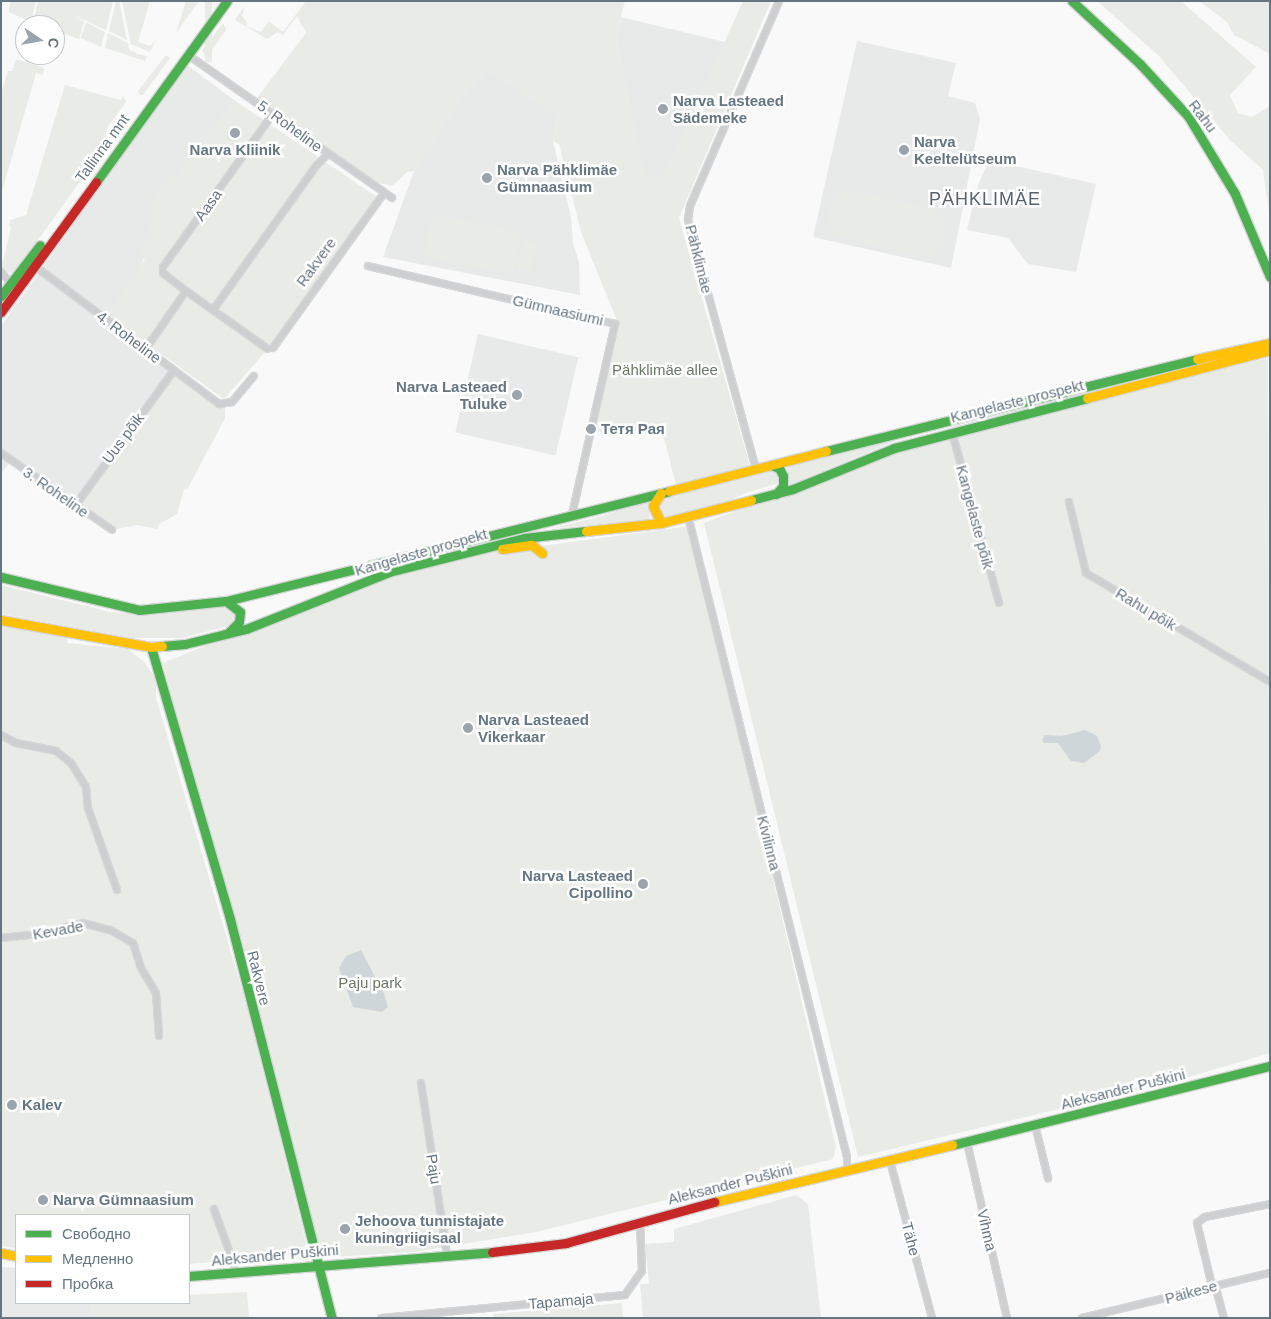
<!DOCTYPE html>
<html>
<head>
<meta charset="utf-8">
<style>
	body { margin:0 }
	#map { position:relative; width:1271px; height:1319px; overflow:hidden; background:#f9f9f9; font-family:Arial,sans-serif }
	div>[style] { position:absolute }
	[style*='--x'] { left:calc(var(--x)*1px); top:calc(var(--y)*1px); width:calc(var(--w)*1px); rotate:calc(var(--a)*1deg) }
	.built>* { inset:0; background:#e8e9e9; transform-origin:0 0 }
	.green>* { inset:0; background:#e8ebe6; transform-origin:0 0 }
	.water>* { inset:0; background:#ced6d9 }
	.roads { filter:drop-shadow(1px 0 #d5d6d7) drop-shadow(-1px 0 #d5d6d7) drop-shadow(0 1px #d5d6d7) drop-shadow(0 -1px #d5d6d7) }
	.street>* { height:6px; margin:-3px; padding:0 3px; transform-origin:3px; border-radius:3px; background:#cecfd0 }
	.fast>* { height:9px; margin:-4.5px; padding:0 4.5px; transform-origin:4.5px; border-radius:4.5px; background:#4caf50 }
	.slow>* { height:9px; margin:-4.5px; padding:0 4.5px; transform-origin:4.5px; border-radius:4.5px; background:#ffc107 }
	.jam>* { height:9px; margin:-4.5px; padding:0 4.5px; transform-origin:4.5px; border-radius:4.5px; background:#c62828 }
	.dots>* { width:14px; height:14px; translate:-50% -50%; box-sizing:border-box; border:2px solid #fff; border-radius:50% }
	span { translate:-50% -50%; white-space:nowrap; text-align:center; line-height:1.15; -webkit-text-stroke:5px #fff; paint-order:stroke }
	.poi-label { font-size:15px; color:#657683; font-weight:700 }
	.left { translate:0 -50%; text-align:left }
	.right { translate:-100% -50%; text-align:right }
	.street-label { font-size:15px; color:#657683 }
	.park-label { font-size:15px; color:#687a64 }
	.quarter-label { font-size:18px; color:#57646e; letter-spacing:1px }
	.frame { position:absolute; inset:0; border:2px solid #657683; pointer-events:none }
	.legend { position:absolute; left:15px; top:1214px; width:175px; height:90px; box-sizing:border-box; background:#fff; border:1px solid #c1c8cd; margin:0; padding:6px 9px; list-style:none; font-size:15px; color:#657683 }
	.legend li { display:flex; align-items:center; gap:10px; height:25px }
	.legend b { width:25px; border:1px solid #c1c8cd }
	.north { position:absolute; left:15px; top:15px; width:50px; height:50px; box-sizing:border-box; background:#fff; border:1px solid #c1c8cd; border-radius:50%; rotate:102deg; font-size:14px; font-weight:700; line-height:20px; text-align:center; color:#657683 }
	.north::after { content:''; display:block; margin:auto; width:18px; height:22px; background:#99a4ac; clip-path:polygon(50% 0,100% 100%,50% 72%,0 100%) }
</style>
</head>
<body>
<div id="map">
	<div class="built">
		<i style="clip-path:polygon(621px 17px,725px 42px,664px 177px,644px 176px,616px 37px)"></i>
		<i style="clip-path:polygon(857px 41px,956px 63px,948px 96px,975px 103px,980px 119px,951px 268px,813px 237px)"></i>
		<i style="clip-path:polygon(187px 65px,234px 100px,180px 172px,159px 215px,140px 268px,106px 317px,174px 370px,75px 506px,12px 461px,1px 473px,1px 326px)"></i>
		<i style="clip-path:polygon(487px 70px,558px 115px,553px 141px,571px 217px,573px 244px,579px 262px,580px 295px,383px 257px,414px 171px,461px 98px)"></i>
		<i style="clip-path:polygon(989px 160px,1096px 184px,1076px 272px,1028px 264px,1008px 238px,967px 230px,978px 185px)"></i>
		<i style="left:478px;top:334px;width:103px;height:101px;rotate:13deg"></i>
		<i style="clip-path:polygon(796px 1195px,808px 1204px,821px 1318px,643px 1318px,640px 1284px,649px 1284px,645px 1244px,674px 1242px,674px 1229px)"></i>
		<i style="clip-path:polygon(1px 1267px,16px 1268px,16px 1303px,93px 1303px,90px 1318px,1px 1318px)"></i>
	</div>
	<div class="green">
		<i style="clip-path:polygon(10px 1px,36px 1px,31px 22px,9px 12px)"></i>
		<i style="clip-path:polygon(38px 1px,113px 1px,106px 30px,71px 14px,84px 21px,79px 39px,55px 31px,55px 25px,33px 24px)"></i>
		<i style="clip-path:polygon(116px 1px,119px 1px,127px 40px,109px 31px)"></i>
		<i style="clip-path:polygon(122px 1px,150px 1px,138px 42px,150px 46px,155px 41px,150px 52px,131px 44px)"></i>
		<i style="clip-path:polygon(186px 1px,199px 1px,176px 33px)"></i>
		<i style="left:205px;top:1px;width:7px;height:61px"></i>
		<i style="clip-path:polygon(306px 1px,625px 1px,616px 37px,644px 175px,664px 177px,743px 1px,771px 1px,679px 218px,750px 466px,676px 485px,661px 426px,620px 436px,594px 430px,618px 323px,581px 232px,559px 144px,553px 141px,558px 115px,487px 70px,461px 98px,414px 171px,407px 172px,392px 186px,376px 182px,257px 98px,306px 33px,297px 16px,283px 35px,278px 32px,267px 39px,235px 20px,245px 6px,242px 16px,247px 22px,246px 26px,261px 32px,269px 21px,283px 32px)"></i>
		<i style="clip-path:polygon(1097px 1px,1181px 1px,1256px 67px,1230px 95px,1238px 113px,1252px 117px,1270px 106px,1270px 219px,1263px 170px,1230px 140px,1158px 55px)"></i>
		<i style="clip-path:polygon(1199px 1px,1270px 1px,1270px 54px,1234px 35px,1227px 22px)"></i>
		<i style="clip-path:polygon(86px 22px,105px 32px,101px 47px,81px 38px)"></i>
		<i style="clip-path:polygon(223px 23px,226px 30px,206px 58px,202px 50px)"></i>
		<i style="clip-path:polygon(108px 33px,128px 43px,129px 50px,137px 54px,147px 56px,145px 61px,105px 48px)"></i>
		<i style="clip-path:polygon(166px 55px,170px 58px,143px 95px,140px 95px,138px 91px)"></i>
		<i style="clip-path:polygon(16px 59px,44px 68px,43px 75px,36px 73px,1px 195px,1px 94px,8px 71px,12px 71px)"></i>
		<i style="clip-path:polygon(189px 69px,197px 75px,191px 73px,114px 175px)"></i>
		<i style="clip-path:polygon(65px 85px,121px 100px,123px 95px,126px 102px,107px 128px,105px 142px,95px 161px,14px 273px,10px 273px,1px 269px,11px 228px,9px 225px,11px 220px,26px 215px)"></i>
		<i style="clip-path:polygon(234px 100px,380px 199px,277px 338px,224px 399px,107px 315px,145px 259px,138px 253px,153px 233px,146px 228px,156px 205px,123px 179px,152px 199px,172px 172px,177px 175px)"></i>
		<i style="clip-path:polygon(851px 189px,937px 210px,946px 223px,943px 245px,931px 255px,916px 257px,835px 236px,828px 224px,829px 204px,837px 194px)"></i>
		<i style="left:432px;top:213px;width:92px;height:44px;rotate:12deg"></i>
		<i style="left:524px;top:240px;width:15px;height:29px;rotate:16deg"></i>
		<i style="clip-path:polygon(1268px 358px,1270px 1053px,1172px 1082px,858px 1157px,704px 523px,919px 441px)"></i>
		<i style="clip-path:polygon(174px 370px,225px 405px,225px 418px,188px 488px,184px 489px,177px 514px,159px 524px,158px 529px,137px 525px,112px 530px,75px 506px)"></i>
		<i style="clip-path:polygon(894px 439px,895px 441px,789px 485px,787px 466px)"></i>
		<i style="clip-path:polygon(771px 470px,780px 475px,779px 483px,745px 493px,731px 500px,666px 517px,657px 507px,663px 500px,704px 487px)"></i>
		<i style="clip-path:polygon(648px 500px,650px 520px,554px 528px,599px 517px)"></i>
		<i style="clip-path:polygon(690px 526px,836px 1147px,833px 1159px,536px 1232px,414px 1252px,316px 1258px,163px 663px,361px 582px,474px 555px)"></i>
		<i style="clip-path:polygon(1px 585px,110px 612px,154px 615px,227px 606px,235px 611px,236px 617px,228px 626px,182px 638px,132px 638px,1px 614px)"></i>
		<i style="clip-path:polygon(1px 625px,68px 638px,67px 643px,128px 649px,144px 662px,156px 679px,156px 698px,246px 1003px,306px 1243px,301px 1255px,189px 1264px,189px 1215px,16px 1215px,16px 1248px,1px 1246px)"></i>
		<i style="clip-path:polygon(247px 1292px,249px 1318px,90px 1318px,93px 1303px,189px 1303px,189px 1295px)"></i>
		<i style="clip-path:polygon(622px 1303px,623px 1318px,494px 1318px,493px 1314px)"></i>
	</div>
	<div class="water">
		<i style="clip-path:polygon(1085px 730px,1097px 736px,1101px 746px,1100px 751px,1084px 763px,1071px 761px,1058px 743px,1044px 743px,1042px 740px,1045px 735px,1062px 736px)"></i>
		<i style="clip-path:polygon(361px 950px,384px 994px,388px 1007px,382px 1012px,353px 1007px,339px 968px,346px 956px)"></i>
	</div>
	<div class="roads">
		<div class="street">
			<i style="--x:188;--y:55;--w:249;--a:35"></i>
			<i style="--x:32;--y:264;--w:234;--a:36.8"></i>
			<i style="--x:219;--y:404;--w:13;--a:-9"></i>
			<i style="--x:232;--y:402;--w:34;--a:-50"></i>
			<i style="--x:368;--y:266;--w:254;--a:13.2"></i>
			<i style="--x:615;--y:324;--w:196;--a:102.7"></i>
			<i style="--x:1;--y:272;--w:15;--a:48"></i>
			<i style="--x:186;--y:291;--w:29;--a:-142"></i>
			<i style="--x:163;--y:273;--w:6;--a:-90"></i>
			<i style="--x:163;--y:267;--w:188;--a:-54.3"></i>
			<i style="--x:213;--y:310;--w:178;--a:-54.4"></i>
			<i style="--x:317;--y:165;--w:16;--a:-45"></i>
			<i style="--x:273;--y:348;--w:191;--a:-54.4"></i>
			<i style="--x:145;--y:350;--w:72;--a:-55.2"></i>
			<i style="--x:186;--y:291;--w:100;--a:35.3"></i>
			<i style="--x:952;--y:432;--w:177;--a:74.6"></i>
			<i style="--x:1;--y:453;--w:135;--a:34.7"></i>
			<i style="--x:756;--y:469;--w:258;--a:-105.3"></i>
			<i style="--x:688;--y:220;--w:14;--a:-82"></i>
			<i style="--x:690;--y:206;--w:223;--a:-66.5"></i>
			<i style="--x:1069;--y:502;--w:73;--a:76.5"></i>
			<i style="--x:1086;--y:573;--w:214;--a:30.6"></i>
			<i style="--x:75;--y:506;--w:168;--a:-53.9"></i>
			<i style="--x:688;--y:516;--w:660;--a:76.07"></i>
			<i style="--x:847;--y:1157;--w:12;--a:90"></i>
			<i style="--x:1;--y:735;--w:17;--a:28"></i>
			<i style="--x:16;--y:743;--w:41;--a:11.3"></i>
			<i style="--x:56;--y:751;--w:19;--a:39"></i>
			<i style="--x:71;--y:763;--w:28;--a:58"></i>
			<i style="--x:86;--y:787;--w:21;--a:85"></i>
			<i style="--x:88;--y:808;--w:87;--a:70.5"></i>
			<i style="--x:1;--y:938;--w:37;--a:-6"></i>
			<i style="--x:38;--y:934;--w:46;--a:-13.7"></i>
			<i style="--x:83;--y:923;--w:30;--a:15"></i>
			<i style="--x:112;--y:931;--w:24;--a:30"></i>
			<i style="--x:133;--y:943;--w:26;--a:72"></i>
			<i style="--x:141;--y:968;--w:29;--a:59"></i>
			<i style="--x:156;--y:993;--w:43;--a:86"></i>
			<i style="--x:421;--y:1083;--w:174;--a:81.4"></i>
			<i style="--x:1035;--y:1125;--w:55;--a:76.2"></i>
			<i style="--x:967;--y:1142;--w:180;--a:77.2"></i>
			<i style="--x:890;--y:1161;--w:163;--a:75"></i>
			<i style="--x:214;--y:1209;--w:68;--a:70.2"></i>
			<i style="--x:1215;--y:1285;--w:34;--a:75"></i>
			<i style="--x:1212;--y:1286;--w:65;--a:-103.4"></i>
			<i style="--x:1197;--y:1223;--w:10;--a:-37"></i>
			<i style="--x:1205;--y:1217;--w:66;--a:-11.3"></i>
			<i style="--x:381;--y:1318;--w:245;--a:-5.4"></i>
			<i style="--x:625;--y:1295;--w:29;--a:-55"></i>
			<i style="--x:642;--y:1271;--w:49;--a:-92.3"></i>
			<i style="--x:1082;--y:1318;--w:193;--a:-13.5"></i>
		</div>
		<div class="fast">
			<i style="--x:1072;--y:1;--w:93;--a:42.8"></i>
			<i style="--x:1140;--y:64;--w:71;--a:47.3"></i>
			<i style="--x:1188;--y:116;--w:91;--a:58.9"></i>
			<i style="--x:1235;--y:194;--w:90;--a:67.1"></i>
			<i style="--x:96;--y:182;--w:223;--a:-54.1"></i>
			<i style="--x:1;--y:296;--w:64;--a:-52.6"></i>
			<i style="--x:826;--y:451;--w:382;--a:-13.9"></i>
			<i style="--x:771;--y:465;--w:9;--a:21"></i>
			<i style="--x:779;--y:468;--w:9;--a:63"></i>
			<i style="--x:783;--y:476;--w:10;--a:90"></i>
			<i style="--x:783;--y:486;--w:11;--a:131"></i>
			<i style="--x:751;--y:500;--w:43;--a:-14.7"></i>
			<i style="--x:793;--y:489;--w:109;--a:-22.1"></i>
			<i style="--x:894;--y:448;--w:199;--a:-14.5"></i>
			<i style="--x:1;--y:577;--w:142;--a:13.4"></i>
			<i style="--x:139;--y:610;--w:87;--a:-5.9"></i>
			<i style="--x:226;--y:601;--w:456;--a:-13.9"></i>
			<i style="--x:226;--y:601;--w:18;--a:38"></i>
			<i style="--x:240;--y:612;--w:10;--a:96"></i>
			<i style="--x:239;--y:622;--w:14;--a:135"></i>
			<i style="--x:162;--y:646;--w:23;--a:-5"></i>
			<i style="--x:185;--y:644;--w:63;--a:-13.8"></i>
			<i style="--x:246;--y:629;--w:154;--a:-21.7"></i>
			<i style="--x:389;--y:572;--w:139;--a:-14.1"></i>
			<i style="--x:524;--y:538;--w:62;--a:-6.4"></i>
			<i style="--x:151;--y:647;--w:283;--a:73.8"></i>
			<i style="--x:230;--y:919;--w:412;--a:75.7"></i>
			<i style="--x:952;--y:1145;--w:328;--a:-14"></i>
			<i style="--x:189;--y:1276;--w:304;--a:-4.5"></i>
		</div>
		<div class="slow">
			<i style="--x:1197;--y:359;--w:75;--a:-12.4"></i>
			<i style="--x:1087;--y:398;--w:189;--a:-14.7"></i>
			<i style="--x:669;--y:491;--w:162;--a:-14.3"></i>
			<i style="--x:661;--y:493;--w:15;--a:122"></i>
			<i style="--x:653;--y:506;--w:19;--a:65"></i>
			<i style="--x:586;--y:531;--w:75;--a:-6.1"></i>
			<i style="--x:661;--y:523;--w:93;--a:-14.3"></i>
			<i style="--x:502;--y:549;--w:30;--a:-8"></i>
			<i style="--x:532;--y:545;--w:13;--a:39"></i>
			<i style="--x:1;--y:620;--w:152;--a:10.2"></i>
			<i style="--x:151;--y:647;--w:11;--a:-5"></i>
			<i style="--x:714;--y:1202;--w:245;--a:-13.5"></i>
			<i style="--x:1;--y:1253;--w:15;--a:11"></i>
		</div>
		<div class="jam">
			<i style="--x:1;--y:312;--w:161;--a:-53.8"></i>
			<i style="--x:492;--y:1252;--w:75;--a:-6.9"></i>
			<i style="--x:566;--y:1243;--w:154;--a:-15.5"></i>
		</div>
	</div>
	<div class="dots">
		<i style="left:663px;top:109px;background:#99a4ac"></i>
		<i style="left:235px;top:133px;background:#99a4ac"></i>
		<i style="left:904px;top:150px;background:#99a4ac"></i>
		<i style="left:487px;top:178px;background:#99a4ac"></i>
		<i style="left:517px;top:395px;background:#99a4ac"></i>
		<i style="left:591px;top:429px;background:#99a4ac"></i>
		<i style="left:468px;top:728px;background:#99a4ac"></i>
		<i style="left:643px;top:884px;background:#99a4ac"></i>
		<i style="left:12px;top:1105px;background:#99a4ac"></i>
		<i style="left:43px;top:1200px;background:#99a4ac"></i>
		<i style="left:345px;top:1229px;background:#99a4ac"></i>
	</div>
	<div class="poi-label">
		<span class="left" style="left:673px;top:109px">Narva Lasteaed<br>Sädemeke</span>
		<span class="left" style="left:914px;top:150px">Narva<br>Keeltelütseum</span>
		<span style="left:235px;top:150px">Narva Kliinik</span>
		<span class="left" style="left:497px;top:178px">Narva Pähklimäe<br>Gümnaasium</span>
		<span class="right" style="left:507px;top:395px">Narva Lasteaed<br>Tuluke</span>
		<span class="left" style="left:601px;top:429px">Тетя Рая</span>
		<span class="left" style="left:478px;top:728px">Narva Lasteaed<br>Vikerkaar</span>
		<span class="right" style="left:633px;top:884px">Narva Lasteaed<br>Cipollino</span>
		<span class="left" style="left:22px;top:1105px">Kalev</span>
		<span class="left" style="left:53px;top:1200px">Narva Gümnaasium</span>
		<span class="left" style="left:355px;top:1229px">Jehoova tunnistajate<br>kuningriigisaal</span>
	</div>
	<div class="street-label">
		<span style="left:1203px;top:116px;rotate:53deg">Rahu</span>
		<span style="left:290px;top:126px;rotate:36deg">5. Roheline</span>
		<span style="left:102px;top:148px;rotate:-54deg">Tallinna mnt</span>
		<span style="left:208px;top:205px;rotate:-54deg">Aasa</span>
		<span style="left:699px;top:259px;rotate:76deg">Pähklimäe</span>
		<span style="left:316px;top:262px;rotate:-54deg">Rakvere</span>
		<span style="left:558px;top:310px;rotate:13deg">Gümnaasiumi</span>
		<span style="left:129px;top:337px;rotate:37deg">4. Roheline</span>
		<span style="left:1017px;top:401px;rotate:-14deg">Kangelaste prospekt</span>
		<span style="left:123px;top:438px;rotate:-53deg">Uus põik</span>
		<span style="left:56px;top:492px;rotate:35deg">3. Roheline</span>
		<span style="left:975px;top:517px;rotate:75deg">Kangelaste põik</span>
		<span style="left:421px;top:552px;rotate:-16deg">Kangelaste prospekt</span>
		<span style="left:1146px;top:609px;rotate:31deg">Rahu põik</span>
		<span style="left:769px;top:843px;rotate:76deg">Kivilinna</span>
		<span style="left:58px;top:930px;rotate:-10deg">Kevade</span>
		<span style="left:259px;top:978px;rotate:76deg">Rakvere</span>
		<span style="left:1123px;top:1089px;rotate:-14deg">Aleksander Puškini</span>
		<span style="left:434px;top:1169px;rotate:81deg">Paju</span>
		<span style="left:730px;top:1184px;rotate:-14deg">Aleksander Puškini</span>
		<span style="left:987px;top:1230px;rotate:77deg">Vihma</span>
		<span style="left:911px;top:1239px;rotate:75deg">Tähe</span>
		<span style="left:275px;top:1255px;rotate:-5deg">Aleksander Puškini</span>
		<span style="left:1191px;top:1292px;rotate:-15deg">Päikese</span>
		<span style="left:561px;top:1301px;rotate:-5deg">Tapamaja</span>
	</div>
	<div class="park-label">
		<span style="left:665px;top:370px">Pähklimäe allee</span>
		<span style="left:370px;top:983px">Paju park</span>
	</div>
	<div class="quarter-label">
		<span style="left:985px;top:199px">PÄHKLIMÄE</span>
	</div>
	<div class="frame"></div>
	<ul class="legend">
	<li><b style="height:6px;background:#4caf50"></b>Свободно</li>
	<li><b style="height:6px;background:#ffc107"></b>Медленно</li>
	<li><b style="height:6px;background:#c62828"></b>Пробка</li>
	</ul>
	<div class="north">С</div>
</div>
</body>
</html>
